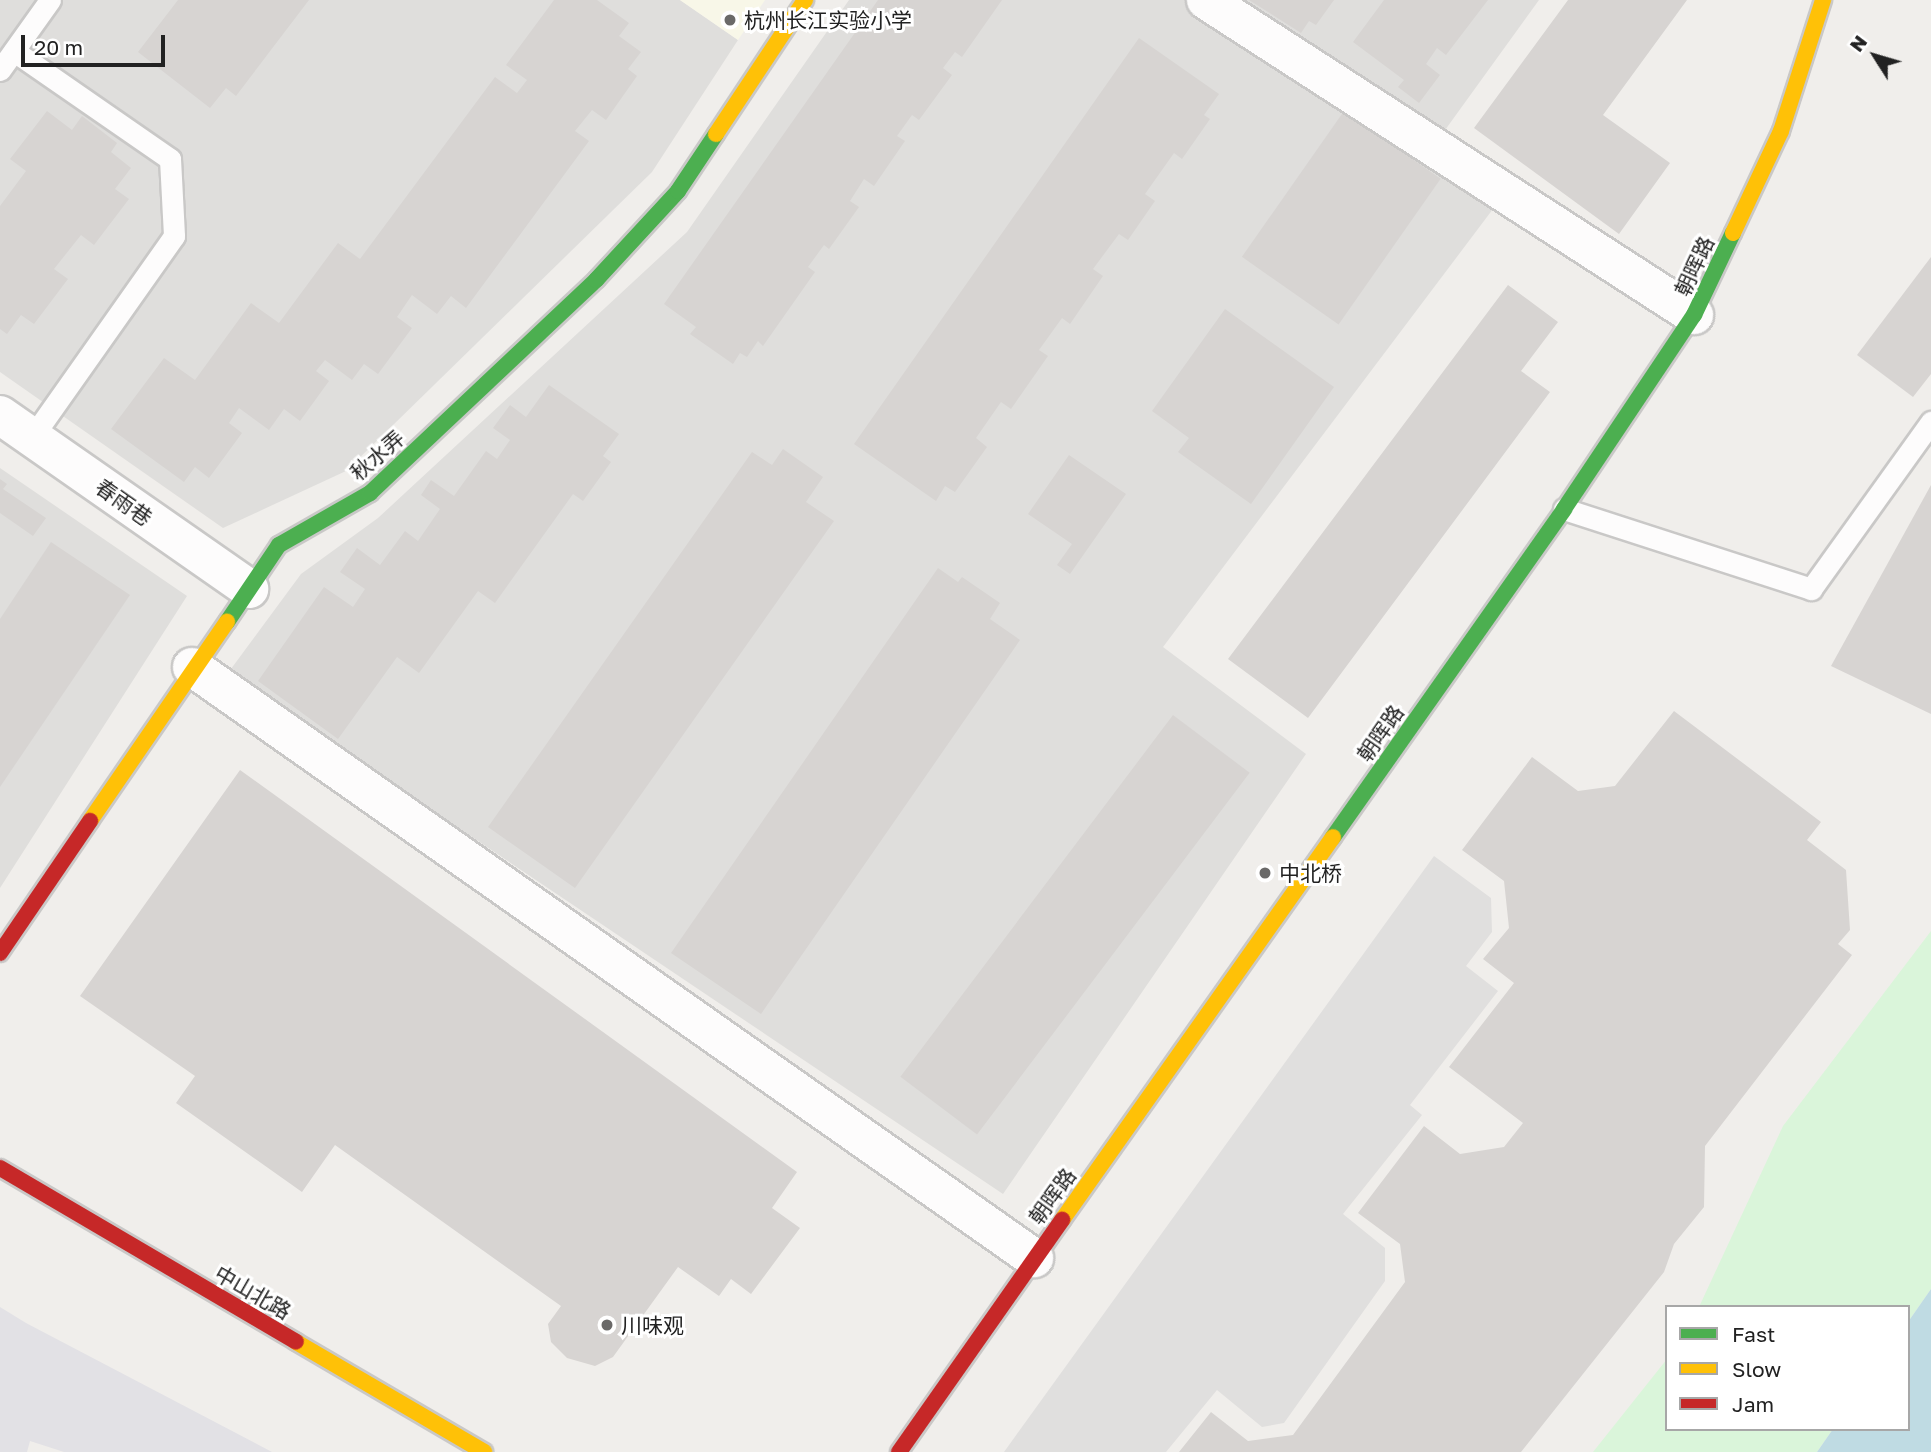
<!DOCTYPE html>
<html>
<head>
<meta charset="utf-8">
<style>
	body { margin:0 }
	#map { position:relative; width:1931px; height:1452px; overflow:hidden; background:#f0eeeb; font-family:"Golos Text","Noto Sans SC",sans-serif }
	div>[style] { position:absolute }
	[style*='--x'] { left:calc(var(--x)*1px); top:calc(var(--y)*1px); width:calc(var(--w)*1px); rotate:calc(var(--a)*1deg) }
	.residential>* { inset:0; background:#dfdedc }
	.education>* { inset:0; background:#f8f7e8 }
	.park>* { inset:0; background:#daf5da }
	.parking>* { inset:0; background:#e0dfde }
	.plaza>* { inset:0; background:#e2e1e5 }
	.water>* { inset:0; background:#bfdbe3 }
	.building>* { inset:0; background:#d7d4d2; transform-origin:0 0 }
	.roads { filter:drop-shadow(2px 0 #c9c8c7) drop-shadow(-2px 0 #c9c8c7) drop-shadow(0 2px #c9c8c7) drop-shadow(0 -2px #c9c8c7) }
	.lane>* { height:21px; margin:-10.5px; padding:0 10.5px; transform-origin:10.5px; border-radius:10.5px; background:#fdfcfc }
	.street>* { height:38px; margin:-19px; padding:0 19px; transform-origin:19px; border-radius:19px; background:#fdfcfc }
	.fast>* { height:16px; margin:-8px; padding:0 8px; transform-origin:8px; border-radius:8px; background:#4caf50 }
	.slow>* { height:16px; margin:-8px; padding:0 8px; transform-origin:8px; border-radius:8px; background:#ffc107 }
	.jam>* { height:16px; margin:-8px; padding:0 8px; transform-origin:8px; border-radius:8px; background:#c62828 }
	.dots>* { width:19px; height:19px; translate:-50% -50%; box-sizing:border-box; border:4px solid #fff; border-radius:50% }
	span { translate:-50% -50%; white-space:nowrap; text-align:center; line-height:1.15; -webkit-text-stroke:6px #fff; paint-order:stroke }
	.poi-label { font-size:21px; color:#222 }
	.left { translate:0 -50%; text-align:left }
	.street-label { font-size:21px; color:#222 }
	.legend { position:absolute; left:1665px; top:1305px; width:245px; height:126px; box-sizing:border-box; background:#fff; border:2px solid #a7a7a7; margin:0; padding:9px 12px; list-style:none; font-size:21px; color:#222 }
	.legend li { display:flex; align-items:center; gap:14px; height:35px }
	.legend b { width:35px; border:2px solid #a7a7a7 }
	.north { position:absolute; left:1840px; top:21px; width:70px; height:70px; -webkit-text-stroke:5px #fff; paint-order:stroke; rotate:307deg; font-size:19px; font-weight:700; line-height:28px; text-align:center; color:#222 }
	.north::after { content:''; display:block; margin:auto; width:24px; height:32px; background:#222; clip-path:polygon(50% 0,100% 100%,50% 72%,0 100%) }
	.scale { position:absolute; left:21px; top:35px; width:144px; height:32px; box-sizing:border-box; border:4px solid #222; border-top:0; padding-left:9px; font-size:21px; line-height:24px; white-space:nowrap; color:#222; -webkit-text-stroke:5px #fff; paint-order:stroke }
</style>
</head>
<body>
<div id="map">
	<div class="residential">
		<i style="clip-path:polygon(0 0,680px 0,738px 40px,652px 172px,346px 471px,223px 528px,0 372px)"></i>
		<i style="clip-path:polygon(849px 0,1539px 0,1427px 155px,1496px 205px,1163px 647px,1306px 754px,1003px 1194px,228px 673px,301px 574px,378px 518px,687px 232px)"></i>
		<i style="clip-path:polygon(0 468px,187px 596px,0 888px)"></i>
	</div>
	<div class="education">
		<i style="clip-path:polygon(680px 0,765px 0,738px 40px)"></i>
	</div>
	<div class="park">
		<i style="clip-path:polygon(1931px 931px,1931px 1289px,1908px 1322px,1908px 1307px,1699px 1307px,1783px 1126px)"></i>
		<i style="clip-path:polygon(1667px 1359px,1667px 1429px,1833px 1429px,1817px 1452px,1593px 1452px)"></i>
	</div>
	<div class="parking">
		<i style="clip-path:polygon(1434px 856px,1491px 898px,1492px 932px,1466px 966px,1498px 991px,1410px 1105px,1422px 1115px,1343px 1214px,1385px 1248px,1385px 1281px,1284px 1423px,1262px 1427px,1217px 1390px,1166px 1452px,1004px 1452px)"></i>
	</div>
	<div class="plaza">
		<i style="clip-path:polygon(0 1307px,26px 1323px,272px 1452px,64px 1452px,30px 1441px,27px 1452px,0 1452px)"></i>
	</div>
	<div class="water">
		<i style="clip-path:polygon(1931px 1289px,1931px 1452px,1817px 1452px,1833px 1429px,1908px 1429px,1908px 1322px)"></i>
	</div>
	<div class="building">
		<i style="clip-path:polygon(178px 0,309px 0,236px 96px,226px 88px,210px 108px,138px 52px)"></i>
		<i style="clip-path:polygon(554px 0,597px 0,629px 23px,619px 36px,641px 52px,628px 69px,637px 76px,606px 120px,592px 110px,575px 131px,589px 141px,466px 308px,451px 296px,437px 314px,412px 295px,397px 317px,412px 328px,378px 374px,364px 364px,352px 380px,325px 360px,316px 371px,329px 381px,300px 421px,284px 409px,269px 430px,239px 408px,229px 423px,242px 433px,209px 478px,195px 467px,184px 482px,111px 429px,164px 358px,195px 380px,251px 303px,279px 323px,338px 243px,360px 259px,495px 77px,517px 93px,527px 80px,506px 65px)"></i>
		<i style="clip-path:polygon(878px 0,1002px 0,962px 57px,955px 52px,943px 68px,952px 75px,919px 120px,912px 115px,897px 136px,905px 141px,874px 186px,864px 179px,850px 201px,859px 207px,829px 249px,824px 245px,808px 267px,815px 272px,763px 346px,758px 341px,747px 357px,740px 353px,733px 364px,690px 334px,696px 327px,664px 304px)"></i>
		<i style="clip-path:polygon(1249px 0,1334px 0,1316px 25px,1309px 21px,1301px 33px)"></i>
		<i style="clip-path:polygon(1384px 0,1488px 0,1446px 55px,1437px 48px,1426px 64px,1440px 75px,1419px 103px,1398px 87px,1404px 80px,1353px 42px)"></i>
		<i style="clip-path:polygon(1568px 0,1687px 0,1603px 115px,1670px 163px,1619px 234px,1474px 128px)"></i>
		<i style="clip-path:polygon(1139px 38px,1219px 94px,1204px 115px,1210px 119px,1182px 159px,1174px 153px,1145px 194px,1155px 201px,1128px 240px,1119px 234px,1093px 269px,1103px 276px,1070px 324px,1062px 318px,1039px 350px,1048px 356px,1011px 409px,1001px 402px,976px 438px,987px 447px,955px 492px,945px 486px,936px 501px,854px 444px)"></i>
		<i style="clip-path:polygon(47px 111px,72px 130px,82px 116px,117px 143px,111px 152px,131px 168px,115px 189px,129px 199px,94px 245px,81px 235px,54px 269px,68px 279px,34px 324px,21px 315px,7px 334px,0 329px,0 206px,26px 171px,10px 159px)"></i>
		<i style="left:1344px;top:111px;width:118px;height:178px;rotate:35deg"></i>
		<i style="clip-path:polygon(1931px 257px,1931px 374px,1913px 397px,1857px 355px)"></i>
		<i style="clip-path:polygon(1508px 285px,1558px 322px,1521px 371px,1550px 392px,1308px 718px,1228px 659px)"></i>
		<i style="clip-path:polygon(1225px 309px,1334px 387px,1251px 504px,1178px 452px,1189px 438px,1152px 411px)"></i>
		<i style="clip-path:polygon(549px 385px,619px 434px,603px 456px,611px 462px,583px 501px,573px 494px,495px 603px,478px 591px,419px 673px,397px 657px,338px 739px,258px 681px,324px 587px,353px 607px,365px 589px,340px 572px,357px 548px,380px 565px,405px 531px,418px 541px,440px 509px,421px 495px,431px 480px,454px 496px,486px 451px,497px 459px,510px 440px,493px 428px,510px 405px,526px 417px)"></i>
		<i style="clip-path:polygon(783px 449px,823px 477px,806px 502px,834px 521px,575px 888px,488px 827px,752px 452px,772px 465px)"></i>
		<i style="clip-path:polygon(1069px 455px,1126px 494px,1070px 574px,1057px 565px,1072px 544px,1028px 514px)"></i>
		<i style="clip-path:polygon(0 479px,7px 484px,3px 489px,46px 518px,33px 536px,0 513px)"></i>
		<i style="clip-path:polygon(1931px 485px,1931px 714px,1831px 666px)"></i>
		<i style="clip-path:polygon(51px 542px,130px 595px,0 787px,0 619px)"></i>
		<i style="clip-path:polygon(938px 568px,958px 582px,962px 577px,1000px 603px,990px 619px,1020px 640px,761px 1014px,671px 953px)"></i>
		<i style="clip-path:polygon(1674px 711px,1821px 822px,1807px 840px,1846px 870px,1850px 930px,1838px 944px,1852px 955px,1705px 1146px,1704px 1207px,1674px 1244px,1664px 1272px,1521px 1452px,1179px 1452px,1211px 1412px,1248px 1441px,1293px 1435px,1405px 1282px,1400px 1244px,1358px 1213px,1424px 1126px,1460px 1154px,1504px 1147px,1523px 1123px,1449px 1067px,1514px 983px,1483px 959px,1509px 928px,1504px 881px,1462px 850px,1532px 757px,1578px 791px,1615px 786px)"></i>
		<i style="left:1173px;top:715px;width:96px;height:453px;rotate:37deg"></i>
		<i style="clip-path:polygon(240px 770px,797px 1172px,772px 1208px,800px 1228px,751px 1294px,731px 1279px,719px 1296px,678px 1267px,613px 1357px,595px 1366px,567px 1358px,551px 1342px,548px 1324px,561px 1306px,335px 1145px,302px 1192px,176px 1103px,195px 1076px,80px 996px)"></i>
	</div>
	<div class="roads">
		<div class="lane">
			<i style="--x:14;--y:51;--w:190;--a:34.7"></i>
			<i style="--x:170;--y:159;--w:77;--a:87"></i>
			<i style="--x:174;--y:236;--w:246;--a:125.2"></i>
			<i style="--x:0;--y:70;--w:86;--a:-54.5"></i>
			<i style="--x:1564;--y:509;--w:260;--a:17.9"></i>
			<i style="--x:1811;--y:589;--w:206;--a:-54.3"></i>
		</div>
		<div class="street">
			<i style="--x:1206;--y:0;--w:581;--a:32.84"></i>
			<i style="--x:0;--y:415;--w:304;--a:34.9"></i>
			<i style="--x:192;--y:667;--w:1029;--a:35.07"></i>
		</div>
		<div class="fast">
			<i style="--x:227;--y:622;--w:93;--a:-56"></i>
			<i style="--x:279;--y:545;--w:105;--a:-29.7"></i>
			<i style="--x:370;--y:493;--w:311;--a:-43.3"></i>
			<i style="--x:596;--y:280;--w:121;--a:-47.3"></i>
			<i style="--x:678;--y:191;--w:69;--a:-56.3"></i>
			<i style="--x:1333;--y:837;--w:401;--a:-54.8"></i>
			<i style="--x:1564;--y:509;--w:234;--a:-56.2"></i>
			<i style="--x:1694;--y:315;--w:91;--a:-64.6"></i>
		</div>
		<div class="slow">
			<i style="--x:716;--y:134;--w:161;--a:-56.4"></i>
			<i style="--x:1733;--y:233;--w:113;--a:-64.8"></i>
			<i style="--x:1781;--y:131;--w:138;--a:-72.2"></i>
			<i style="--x:90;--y:821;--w:242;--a:-55.5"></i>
			<i style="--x:1062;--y:1220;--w:469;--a:-54.7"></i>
			<i style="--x:296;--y:1342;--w:218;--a:30.3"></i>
		</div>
		<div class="jam">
			<i style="--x:0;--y:953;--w:160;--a:-55.7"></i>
			<i style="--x:0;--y:1168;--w:343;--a:30.4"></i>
			<i style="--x:899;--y:1452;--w:284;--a:-54.9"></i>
		</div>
	</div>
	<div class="dots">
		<i style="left:730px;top:20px;background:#6a6968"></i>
		<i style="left:1265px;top:873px;background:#6a6968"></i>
		<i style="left:607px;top:1325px;background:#6a6968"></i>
	</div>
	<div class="poi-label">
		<span class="left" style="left:744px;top:20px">杭州长江实验小学</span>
		<span class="left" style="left:1279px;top:873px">中北桥</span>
		<span class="left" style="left:621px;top:1325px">川味观</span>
	</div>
	<div class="street-label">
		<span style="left:1694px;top:266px;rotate:-65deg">朝晖路</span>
		<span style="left:377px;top:455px;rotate:-41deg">秋水弄</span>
		<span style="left:124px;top:502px;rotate:35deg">春雨巷</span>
		<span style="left:1380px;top:733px;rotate:-55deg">朝晖路</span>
		<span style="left:1052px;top:1196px;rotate:-54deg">朝晖路</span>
		<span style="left:253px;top:1292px;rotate:30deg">中山北路</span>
	</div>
	<ul class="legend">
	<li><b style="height:9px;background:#4caf50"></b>Fast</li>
	<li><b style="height:9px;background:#ffc107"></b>Slow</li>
	<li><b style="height:9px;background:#c62828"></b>Jam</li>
	</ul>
	<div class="north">N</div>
	<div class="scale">20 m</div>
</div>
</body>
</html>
